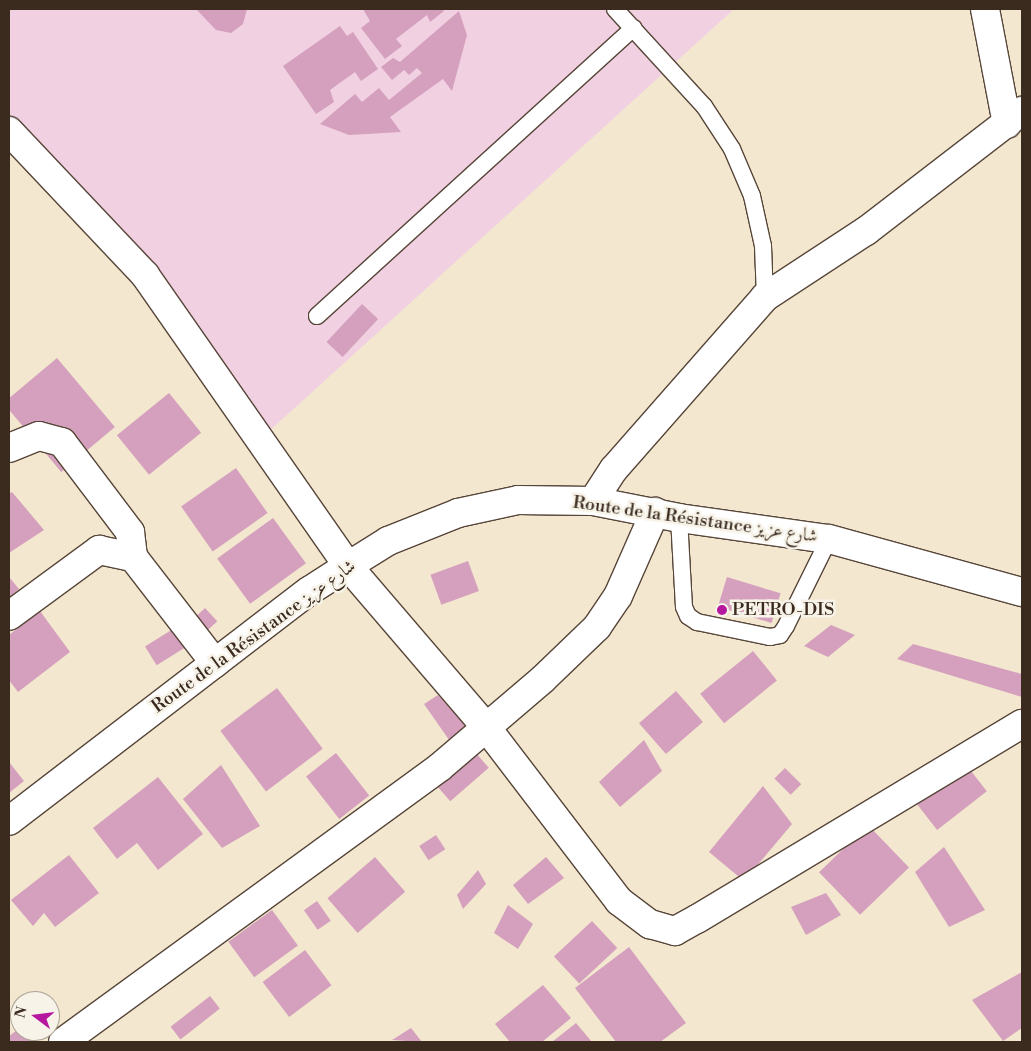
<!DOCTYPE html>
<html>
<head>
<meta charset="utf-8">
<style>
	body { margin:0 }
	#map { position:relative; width:1031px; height:1051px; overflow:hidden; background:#f3e7cf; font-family:"Libre Bodoni",Amiri,serif }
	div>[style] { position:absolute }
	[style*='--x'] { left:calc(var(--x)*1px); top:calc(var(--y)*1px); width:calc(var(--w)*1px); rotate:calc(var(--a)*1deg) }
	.built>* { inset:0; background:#f1d0e2 }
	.building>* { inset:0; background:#d4a0bd; transform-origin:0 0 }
	.roads { filter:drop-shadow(1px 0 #574639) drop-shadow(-1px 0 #574639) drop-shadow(0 1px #574639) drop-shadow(0 -1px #574639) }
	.service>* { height:16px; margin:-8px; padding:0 8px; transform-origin:8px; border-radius:8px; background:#fff }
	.minor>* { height:28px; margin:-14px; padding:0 14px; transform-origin:14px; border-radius:14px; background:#fff }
	.primary>* { height:28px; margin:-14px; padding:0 14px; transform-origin:14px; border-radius:14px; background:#fff }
	.dots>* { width:14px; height:14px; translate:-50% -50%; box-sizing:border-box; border:2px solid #f7f3e8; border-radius:50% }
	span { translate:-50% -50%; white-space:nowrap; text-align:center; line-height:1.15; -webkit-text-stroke:5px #f7f3e8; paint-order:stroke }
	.street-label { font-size:18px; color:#3b2a1e }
	.poi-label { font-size:18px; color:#3b2a1e }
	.left { translate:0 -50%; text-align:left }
	.frame { position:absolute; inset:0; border:10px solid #3b2a1e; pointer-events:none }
	.north { position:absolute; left:10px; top:991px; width:50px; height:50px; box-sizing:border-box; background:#f7f3e8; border:1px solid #aca397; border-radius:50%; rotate:285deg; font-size:14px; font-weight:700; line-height:20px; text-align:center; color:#3b2a1e }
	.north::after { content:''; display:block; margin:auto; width:18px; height:22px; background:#b5179e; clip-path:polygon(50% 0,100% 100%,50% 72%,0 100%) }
</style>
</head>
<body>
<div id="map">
	<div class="built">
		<i style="clip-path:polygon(9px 9px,734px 9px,267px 433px,9px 133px)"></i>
	</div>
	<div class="building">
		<i style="clip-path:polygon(196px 9px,247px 9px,243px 24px,231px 33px,216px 30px)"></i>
		<i style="clip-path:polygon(363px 9px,442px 9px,444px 11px,430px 22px,427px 15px,396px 39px,402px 46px,385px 59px,361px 28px,370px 21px)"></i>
		<i style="clip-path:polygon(459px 11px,467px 35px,452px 91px,443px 79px,390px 117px,401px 132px,349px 135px,320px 124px,355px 94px,362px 102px,379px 88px,389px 100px,422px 73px,417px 68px,409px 75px,404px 70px,392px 80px,381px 67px,393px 58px,400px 62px)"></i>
		<i style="clip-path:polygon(340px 26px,347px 36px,353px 32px,378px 69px,361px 81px,355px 72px,330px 90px,334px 102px,316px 114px,283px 66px)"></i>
		<i style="left:362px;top:304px;width:22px;height:52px;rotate:43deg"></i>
		<i style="left:57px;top:358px;width:90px;height:70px;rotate:50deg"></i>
		<i style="left:169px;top:393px;width:51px;height:67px;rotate:51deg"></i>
		<i style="left:236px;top:468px;width:55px;height:67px;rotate:55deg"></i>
		<i style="clip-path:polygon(12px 492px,44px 530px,9px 553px,9px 494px)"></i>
		<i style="left:273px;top:518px;width:56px;height:69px;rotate:54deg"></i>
		<i style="left:468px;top:561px;width:32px;height:40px;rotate:70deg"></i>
		<i style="clip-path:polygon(9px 577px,19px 589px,9px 598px)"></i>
		<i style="left:727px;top:577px;width:56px;height:31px;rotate:17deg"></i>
		<i style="left:205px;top:608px;width:18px;height:20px;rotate:47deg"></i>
		<i style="clip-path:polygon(40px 611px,70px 652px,18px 692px,9px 680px,9px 635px)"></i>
		<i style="clip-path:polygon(831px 625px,855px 635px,828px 657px,804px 646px)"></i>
		<i style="left:173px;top:629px;width:22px;height:33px;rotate:58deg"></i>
		<i style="clip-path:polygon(913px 644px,1022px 674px,1022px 697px,897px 659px)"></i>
		<i style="left:753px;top:651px;width:38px;height:68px;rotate:51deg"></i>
		<i style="left:277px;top:688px;width:76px;height:71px;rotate:53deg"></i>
		<i style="left:676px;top:691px;width:41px;height:49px;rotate:49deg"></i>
		<i style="clip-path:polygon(438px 695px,472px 732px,454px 747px,424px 704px)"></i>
		<i style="clip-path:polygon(644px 740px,662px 771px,620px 807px,599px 782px)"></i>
		<i style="left:475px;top:752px;width:21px;height:51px;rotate:49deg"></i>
		<i style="left:336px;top:753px;width:54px;height:38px;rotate:52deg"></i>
		<i style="clip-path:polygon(9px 762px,24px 781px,9px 793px)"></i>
		<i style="left:964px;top:762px;width:37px;height:63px;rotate:52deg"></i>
		<i style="clip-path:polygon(221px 765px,260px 826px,222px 848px,183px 799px)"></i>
		<i style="left:785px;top:768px;width:23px;height:15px;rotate:45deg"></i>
		<i style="clip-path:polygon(158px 777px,203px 834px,158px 870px,137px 843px,117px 859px,93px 828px)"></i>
		<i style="clip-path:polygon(763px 786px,792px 824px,744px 881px,709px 852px)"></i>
		<i style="left:868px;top:825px;width:59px;height:68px;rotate:46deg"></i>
		<i style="left:436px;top:835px;width:17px;height:20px;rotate:57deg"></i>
		<i style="clip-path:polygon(944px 847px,985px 910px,949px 927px,915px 872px)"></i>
		<i style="clip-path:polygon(69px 855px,99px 893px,55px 927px,44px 913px,33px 926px,11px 900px)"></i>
		<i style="left:375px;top:857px;width:46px;height:63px;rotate:49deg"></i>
		<i style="clip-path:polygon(546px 857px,564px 878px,528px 904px,513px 885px)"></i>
		<i style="clip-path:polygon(478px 870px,486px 884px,463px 909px,457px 895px)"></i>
		<i style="clip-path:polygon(826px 893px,841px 915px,806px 935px,791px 907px)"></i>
		<i style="left:317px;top:901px;width:24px;height:16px;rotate:55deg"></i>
		<i style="clip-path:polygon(508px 905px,533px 924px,518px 949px,494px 933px)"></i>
		<i style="left:272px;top:910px;width:44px;height:54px;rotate:54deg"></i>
		<i style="left:592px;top:921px;width:37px;height:52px;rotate:47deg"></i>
		<i style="clip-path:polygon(629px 947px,686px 1023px,660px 1042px,616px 1042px,575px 988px)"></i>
		<i style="left:305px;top:950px;width:44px;height:53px;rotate:53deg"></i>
		<i style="clip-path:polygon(1022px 972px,1022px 1028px,1003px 1041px,972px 1000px)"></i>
		<i style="clip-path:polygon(543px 985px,571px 1018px,542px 1042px,510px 1042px,495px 1024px)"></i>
		<i style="left:210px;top:996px;width:16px;height:50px;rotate:52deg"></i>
		<i style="clip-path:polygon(576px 1023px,592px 1042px,552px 1042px)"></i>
		<i style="clip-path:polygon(20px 1028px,20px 1031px,25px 1031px,33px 1042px,9px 1042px,9px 1036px)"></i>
		<i style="clip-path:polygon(411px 1028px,422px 1042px,392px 1040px)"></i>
	</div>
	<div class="roads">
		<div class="service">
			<i style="--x:615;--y:9;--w:132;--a:47.5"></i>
			<i style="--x:704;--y:106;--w:51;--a:56.9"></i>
			<i style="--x:732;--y:149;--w:51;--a:66.9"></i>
			<i style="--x:752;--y:196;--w:51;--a:77.6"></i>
			<i style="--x:763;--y:246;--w:51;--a:87.8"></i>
			<i style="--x:317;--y:316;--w:428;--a:-42.3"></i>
			<i style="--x:679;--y:518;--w:89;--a:86.8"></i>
			<i style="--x:684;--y:607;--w:10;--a:66"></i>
			<i style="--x:688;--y:616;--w:11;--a:34"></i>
			<i style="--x:697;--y:622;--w:75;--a:11.6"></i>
			<i style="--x:770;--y:637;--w:10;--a:-11"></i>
			<i style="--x:780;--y:635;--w:11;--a:-56"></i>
			<i style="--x:786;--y:626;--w:97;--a:-63.7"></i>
		</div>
		<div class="minor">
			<i style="--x:985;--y:9;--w:117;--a:79.2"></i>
			<i style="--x:9;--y:131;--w:198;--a:46.6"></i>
			<i style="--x:145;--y:275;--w:355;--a:55.1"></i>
			<i style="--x:348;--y:566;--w:212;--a:49.4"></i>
			<i style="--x:486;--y:727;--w:219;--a:52.6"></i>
			<i style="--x:619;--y:901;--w:39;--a:37"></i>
			<i style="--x:650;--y:924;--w:26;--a:16"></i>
			<i style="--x:675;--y:931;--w:25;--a:-29"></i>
			<i style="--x:697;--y:919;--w:379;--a:-31"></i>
			<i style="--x:9;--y:448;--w:32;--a:-22"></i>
			<i style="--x:39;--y:436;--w:24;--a:15"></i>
			<i style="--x:62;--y:442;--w:113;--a:52.9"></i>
			<i style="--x:130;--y:532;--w:25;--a:83"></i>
			<i style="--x:593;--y:501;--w:38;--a:-57"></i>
			<i style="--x:614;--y:469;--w:229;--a:-48.7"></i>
			<i style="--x:765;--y:297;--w:121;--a:-33.2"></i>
			<i style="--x:866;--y:231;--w:197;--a:-37.6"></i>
			<i style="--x:9;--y:616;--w:112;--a:-36.3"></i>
			<i style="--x:99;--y:550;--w:35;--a:12"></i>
			<i style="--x:133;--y:557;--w:134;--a:52.3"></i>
			<i style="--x:63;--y:1042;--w:467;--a:-36.1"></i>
			<i style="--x:440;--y:767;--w:135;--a:-40.5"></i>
			<i style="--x:543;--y:679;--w:75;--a:-43.9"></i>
			<i style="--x:597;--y:627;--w:37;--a:-56"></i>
			<i style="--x:618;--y:596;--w:92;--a:-66.2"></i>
		</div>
		<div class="primary">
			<i style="--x:9;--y:821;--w:378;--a:-37.5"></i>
			<i style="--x:309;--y:591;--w:46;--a:-32.7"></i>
			<i style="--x:348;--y:566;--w:47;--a:-32"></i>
			<i style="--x:388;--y:541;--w:75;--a:-21.8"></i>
			<i style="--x:458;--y:513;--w:61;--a:-12.2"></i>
			<i style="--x:518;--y:500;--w:75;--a:0.8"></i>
			<i style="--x:593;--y:501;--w:88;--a:11.2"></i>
			<i style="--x:679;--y:518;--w:151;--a:8"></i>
			<i style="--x:829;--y:539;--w:200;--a:15.4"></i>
		</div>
	</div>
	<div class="dots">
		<i style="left:722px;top:610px;background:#b5179e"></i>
	</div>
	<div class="street-label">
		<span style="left:695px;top:520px;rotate:8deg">Route de la Résistance شارع عزيز</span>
		<span style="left:254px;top:637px;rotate:-36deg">Route de la Résistance شارع عزيز</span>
	</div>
	<div class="poi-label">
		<span class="left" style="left:732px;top:610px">PETRO-DIS</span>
	</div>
	<div class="frame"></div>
	<div class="north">N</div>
</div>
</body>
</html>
